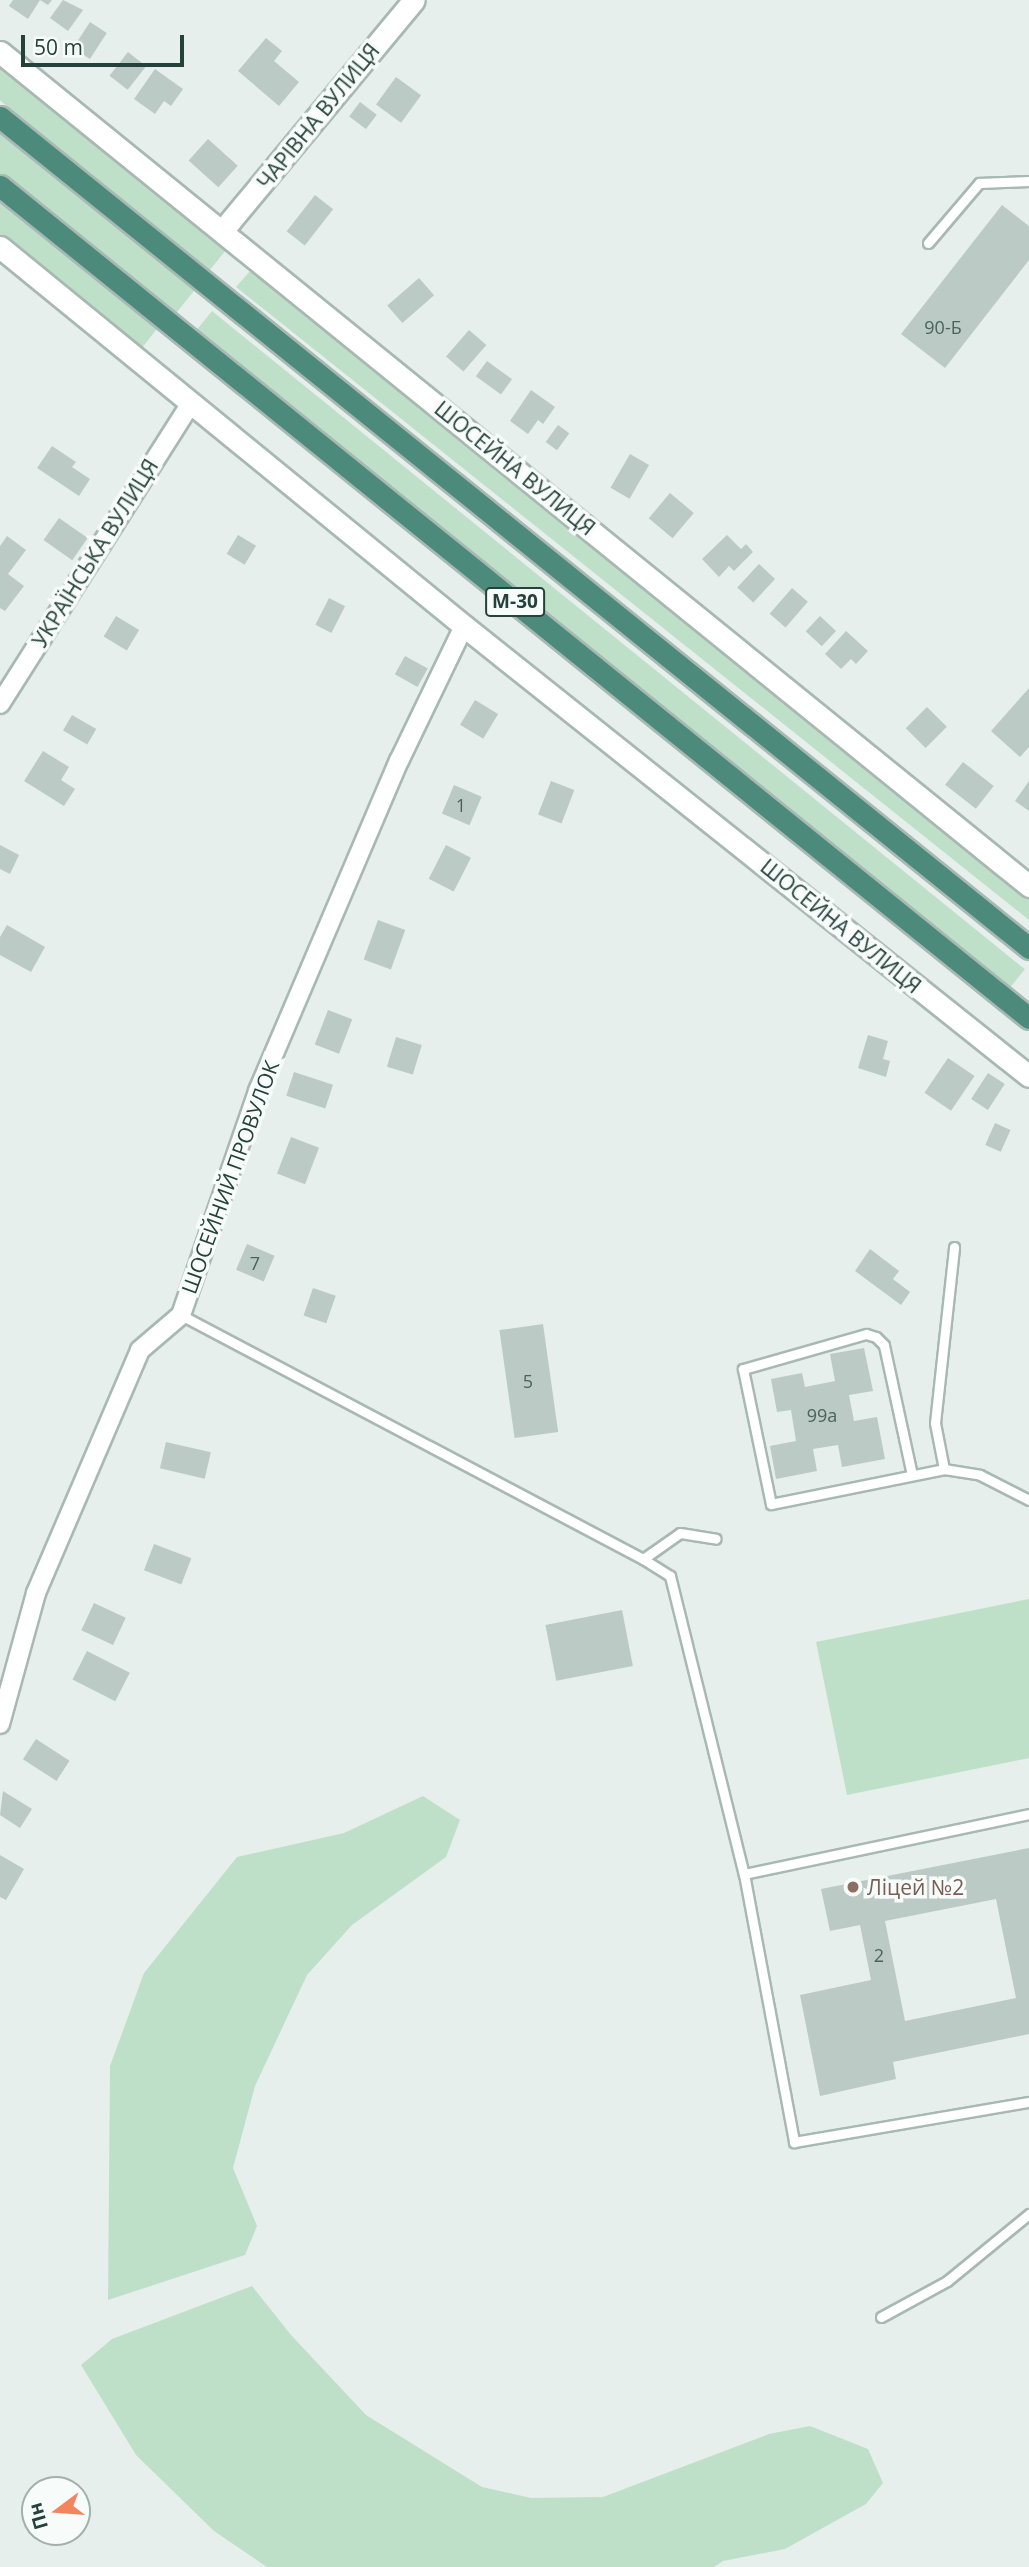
<!DOCTYPE html>
<html>
<head>
<meta charset="utf-8">
<style>
	body { margin:0 }
	#map { position:relative; width:1029px; height:2567px; overflow:hidden; background:#e6efeb; font-family:"Open Sans",sans-serif }
	div>[style] { position:absolute }
	[style*='--x'] { left:calc(var(--x)*1px); top:calc(var(--y)*1px); width:calc(var(--w)*1px); rotate:calc(var(--a)*1deg) }
	.green>* { inset:0; background:#bfe0c8; transform-origin:0 0 }
	.building>* { inset:0; background:#bbcac4; transform-origin:0 0 }
	.roads { filter:drop-shadow(2px 0 #a8b8b2) drop-shadow(-2px 0 #a8b8b2) drop-shadow(0 2px #a8b8b2) drop-shadow(0 -2px #a8b8b2) }
	.service>* { height:9px; margin:-4.5px; padding:0 4.5px; transform-origin:4.5px; border-radius:4.5px; background:#fff }
	.minor>* { height:18px; margin:-9px; padding:0 9px; transform-origin:9px; border-radius:9px; background:#fff }
	.tertiary>* { height:21px; margin:-10.5px; padding:0 10.5px; transform-origin:10.5px; border-radius:10.5px; background:#fff }
	.trunk>* { height:21px; margin:-10.5px; padding:0 10.5px; transform-origin:10.5px; border-radius:10.5px; background:#4c8a7c }
	.dots>* { width:19px; height:19px; translate:-50% -50%; box-sizing:border-box; border:4px solid #f7fbf9; border-radius:50% }
	span { translate:-50% -50%; white-space:nowrap; text-align:center; line-height:1.15; -webkit-text-stroke:7px #f7fbf9; paint-order:stroke }
	.number-label { font-size:18px; color:#4a645c }
	.number-label span { -webkit-text-stroke-width:0 }
	.shield-label span { padding:2px 5px; background:#f7fbf9; border:2px solid; border-radius:5px; -webkit-text-stroke-width:0 }
	.shield-label { font-size:19px; color:#24423a; font-weight:700 }
	.street-label { font-size:21px; color:#24423a }
	.education-label { font-size:21px; color:#785e54 }
	.left { translate:0 -50%; text-align:left }
	.north { position:absolute; left:21px; top:2476px; width:70px; height:70px; box-sizing:border-box; background:#f7fbf9; border:2px solid #a3b1ad; border-radius:50%; rotate:254deg; font-size:19px; font-weight:700; line-height:28px; text-align:center; color:#24423a }
	.north::after { content:''; display:block; margin:auto; width:24px; height:32px; background:#f4845f; clip-path:polygon(50% 0,100% 100%,50% 72%,0 100%) }
	.scale { position:absolute; left:21px; top:35px; width:163px; height:32px; box-sizing:border-box; border:4px solid #24423a; border-top:0; padding-left:9px; font-size:21px; line-height:24px; white-space:nowrap; color:#24423a; -webkit-text-stroke:5px #f7fbf9; paint-order:stroke }
</style>
</head>
<body>
<div id="map">
	<div class="green">
		<i style="left:0;top:62px;width:294px;height:30px;rotate:39deg"></i>
		<i style="left:0;top:127px;width:254px;height:43px;rotate:39deg"></i>
		<i style="left:0;top:202px;width:202px;height:29px;rotate:39deg"></i>
		<i style="clip-path:polygon(250px 271px,1029px 898px,1029px 920px,236px 287px)"></i>
		<i style="left:212px;top:311px;width:1046px;height:25px;rotate:39deg"></i>
		<i style="clip-path:polygon(1029px 1599px,1029px 1758px,847px 1795px,816px 1642px)"></i>
		<i style="clip-path:polygon(423px 1796px,460px 1820px,446px 1857px,352px 1925px,307px 1975px,255px 2086px,233px 2168px,257px 2226px,245px 2255px,108px 2300px,110px 2066px,144px 1973px,237px 1857px,344px 1833px)"></i>
		<i style="clip-path:polygon(252px 2286px,291px 2335px,366px 2415px,482px 2487px,531px 2498px,603px 2497px,769px 2434px,810px 2426px,868px 2449px,883px 2483px,866px 2504px,785px 2549px,723px 2561px,714px 2567px,267px 2567px,214px 2531px,136px 2455px,81px 2365px,112px 2339px)"></i>
	</div>
	<div class="building">
		<i style="clip-path:polygon(13px 0,52px 0,48px 5px,40px 0,28px 19px,9px 6px)"></i>
		<i style="clip-path:polygon(63px 0,83px 10px,68px 31px,50px 18px)"></i>
		<i style="left:90px;top:22px;width:20px;height:31px;rotate:33deg"></i>
		<i style="clip-path:polygon(266px 38px,282px 51px,274px 61px,299px 82px,279px 106px,238px 71px)"></i>
		<i style="left:128px;top:52px;width:23px;height:30px;rotate:38deg"></i>
		<i style="clip-path:polygon(155px 69px,183px 89px,171px 106px,164px 101px,155px 114px,134px 99px)"></i>
		<i style="left:396px;top:77px;width:31px;height:34px;rotate:36deg"></i>
		<i style="left:360px;top:102px;width:21px;height:18px;rotate:37deg"></i>
		<i style="left:208px;top:139px;width:40px;height:29px;rotate:42deg"></i>
		<i style="left:315px;top:195px;width:23px;height:46px;rotate:38deg"></i>
		<i style="clip-path:polygon(1002px 205px,1029px 226px,1029px 260px,945px 368px,901px 334px)"></i>
		<i style="left:419px;top:278px;width:23px;height:42px;rotate:49deg"></i>
		<i style="left:469px;top:330px;width:23px;height:35px;rotate:41deg"></i>
		<i style="left:487px;top:361px;width:31px;height:19px;rotate:36deg"></i>
		<i style="clip-path:polygon(531px 390px,555px 407px,543px 424px,538px 420px,528px 434px,510px 421px)"></i>
		<i style="left:558px;top:425px;width:14px;height:21px;rotate:36deg"></i>
		<i style="clip-path:polygon(52px 446px,76px 462px,72px 467px,90px 479px,79px 496px,37px 468px)"></i>
		<i style="left:630px;top:454px;width:22px;height:39px;rotate:30deg"></i>
		<i style="left:670px;top:493px;width:31px;height:33px;rotate:40deg"></i>
		<i style="left:59px;top:518px;width:35px;height:27px;rotate:35deg"></i>
		<i style="left:238px;top:535px;width:21px;height:22px;rotate:31deg"></i>
		<i style="clip-path:polygon(727px 535px,741px 549px,746px 544px,753px 552px,734px 571px,729px 566px,719px 577px,702px 559px)"></i>
		<i style="clip-path:polygon(7px 536px,26px 550px,8px 574px,24px 586px,5px 611px,0 608px,0 546px)"></i>
		<i style="left:759px;top:564px;width:22px;height:32px;rotate:43deg"></i>
		<i style="left:792px;top:588px;width:21px;height:34px;rotate:41deg"></i>
		<i style="left:329px;top:598px;width:18px;height:30px;rotate:27deg"></i>
		<i style="left:116px;top:616px;width:27px;height:24px;rotate:31deg"></i>
		<i style="left:820px;top:616px;width:22px;height:21px;rotate:43deg"></i>
		<i style="clip-path:polygon(846px 631px,868px 651px,856px 664px,851px 659px,841px 669px,825px 654px)"></i>
		<i style="left:405px;top:656px;width:26px;height:21px;rotate:29deg"></i>
		<i style="clip-path:polygon(1029px 688px,1029px 747px,1020px 757px,991px 731px)"></i>
		<i style="left:475px;top:700px;width:27px;height:29px;rotate:31deg"></i>
		<i style="left:927px;top:707px;width:28px;height:30px;rotate:45deg"></i>
		<i style="left:72px;top:715px;width:28px;height:18px;rotate:30deg"></i>
		<i style="clip-path:polygon(43px 751px,69px 767px,61px 780px,75px 789px,64px 806px,24px 781px)"></i>
		<i style="left:963px;top:762px;width:39px;height:29px;rotate:38deg"></i>
		<i style="left:551px;top:781px;width:25px;height:36px;rotate:21deg"></i>
		<i style="clip-path:polygon(1029px 781px,1029px 811px,1015px 801px)"></i>
		<i style="left:454px;top:785px;width:30px;height:31px;rotate:23deg"></i>
		<i style="clip-path:polygon(0 845px,19px 855px,10px 874px,0 869px)"></i>
		<i style="left:446px;top:845px;width:28px;height:38px;rotate:27deg"></i>
		<i style="left:378px;top:920px;width:29px;height:42px;rotate:20deg"></i>
		<i style="clip-path:polygon(7px 925px,45px 947px,31px 972px,0 955px,0 937px)"></i>
		<i style="left:328px;top:1010px;width:26px;height:37px;rotate:21deg"></i>
		<i style="clip-path:polygon(868px 1035px,888px 1041px,883px 1059px,890px 1061px,886px 1077px,858px 1068px)"></i>
		<i style="left:396px;top:1037px;width:27px;height:31px;rotate:17deg"></i>
		<i style="left:948px;top:1058px;width:32px;height:42px;rotate:34deg"></i>
		<i style="left:294px;top:1072px;width:41px;height:25px;rotate:18deg"></i>
		<i style="left:988px;top:1073px;width:20px;height:31px;rotate:33deg"></i>
		<i style="left:995px;top:1123px;width:17px;height:24px;rotate:24deg"></i>
		<i style="left:291px;top:1137px;width:30px;height:39px;rotate:21deg"></i>
		<i style="left:247px;top:1244px;width:30px;height:28px;rotate:23deg"></i>
		<i style="clip-path:polygon(870px 1249px,899px 1271px,893px 1279px,910px 1292px,901px 1305px,855px 1271px)"></i>
		<i style="left:313px;top:1288px;width:24px;height:29px;rotate:19deg"></i>
		<i style="left:543px;top:1324px;width:109px;height:44px;rotate:82deg"></i>
		<i style="clip-path:polygon(864px 1348px,873px 1391px,849px 1395px,854px 1421px,877px 1417px,885px 1459px,842px 1467px,838px 1445px,813px 1449px,817px 1471px,776px 1479px,770px 1446px,796px 1441px,791px 1410px,777px 1412px,771px 1379px,802px 1373px,805px 1387px,835px 1381px,830px 1354px)"></i>
		<i style="left:166px;top:1442px;width:46px;height:27px;rotate:13deg"></i>
		<i style="left:154px;top:1544px;width:40px;height:28px;rotate:21deg"></i>
		<i style="left:94px;top:1603px;width:35px;height:30px;rotate:25deg"></i>
		<i style="left:622px;top:1610px;width:57px;height:78px;rotate:79deg"></i>
		<i style="left:87px;top:1651px;width:48px;height:32px;rotate:27deg"></i>
		<i style="left:36px;top:1739px;width:40px;height:24px;rotate:33deg"></i>
		<i style="clip-path:polygon(3px 1791px,32px 1809px,20px 1828px,0 1815px)"></i>
		<i style="clip-path:polygon(evenodd,1029px 1848px,1029px 2034px,893px 2062px,896px 2079px,820px 2096px,800px 1995px,871px 1980px,860px 1925px,830px 1931px,821px 1889px,1029px 1848px,996px 1899px,1016px 1998px,905px 2021px,885px 1921px,996px 1899px)"></i>
		<i style="clip-path:polygon(0 1855px,24px 1869px,6px 1900px,0 1897px)"></i>
	</div>
	<div class="roads">
		<div class="service">
			<i style="--x:928;--y:243;--w:79;--a:-49.6"></i>
			<i style="--x:979;--y:183;--w:50;--a:-2.3"></i>
			<i style="--x:181;--y:1315;--w:522;--a:27.84"></i>
			<i style="--x:643;--y:1559;--w:45;--a:-35.1"></i>
			<i style="--x:680;--y:1533;--w:36;--a:9"></i>
			<i style="--x:944;--y:1469;--w:47;--a:-101.1"></i>
			<i style="--x:935;--y:1423;--w:177;--a:-83.8"></i>
			<i style="--x:912;--y:1475;--w:133;--a:-102.2"></i>
			<i style="--x:884;--y:1345;--w:11;--a:-135"></i>
			<i style="--x:876;--y:1337;--w:10;--a:-163"></i>
			<i style="--x:866;--y:1334;--w:128;--a:164.1"></i>
			<i style="--x:743;--y:1369;--w:138;--a:78.3"></i>
			<i style="--x:771;--y:1504;--w:177;--a:-11.4"></i>
			<i style="--x:944;--y:1469;--w:36;--a:9"></i>
			<i style="--x:980;--y:1475;--w:55;--a:27"></i>
			<i style="--x:643;--y:1559;--w:32;--a:32"></i>
			<i style="--x:670;--y:1576;--w:307;--a:76.1"></i>
			<i style="--x:1029;--y:1814;--w:291;--a:168.1"></i>
			<i style="--x:744;--y:1874;--w:273;--a:79.4"></i>
			<i style="--x:794;--y:2142;--w:238;--a:-9.7"></i>
			<i style="--x:881;--y:2317;--w:75;--a:-28.6"></i>
			<i style="--x:947;--y:2281;--w:106;--a:-39.3"></i>
		</div>
		<div class="minor">
			<i style="--x:0;--y:704;--w:356;--a:-57.6"></i>
			<i style="--x:0;--y:1724;--w:136;--a:-74.6"></i>
			<i style="--x:36;--y:1593;--w:264;--a:-66.8"></i>
			<i style="--x:140;--y:1350;--w:54;--a:-40.5"></i>
			<i style="--x:181;--y:1315;--w:237;--a:-71"></i>
			<i style="--x:258;--y:1091;--w:359;--a:-66.9"></i>
			<i style="--x:399;--y:761;--w:150;--a:-64.3"></i>
		</div>
		<div class="tertiary">
			<i style="--x:0;--y:52;--w:1325;--a:39.02"></i>
			<i style="--x:222;--y:231;--w:300;--a:-50.3"></i>
			<i style="--x:0;--y:247;--w:599;--a:39.24"></i>
			<i style="--x:464;--y:626;--w:722;--a:38.54"></i>
		</div>
		<div class="trunk">
			<i style="--x:0;--y:117;--w:1323;--a:38.92"></i>
			<i style="--x:0;--y:186;--w:1323;--a:38.96"></i>
		</div>
	</div>
	<div class="dots">
		<i style="left:853px;top:1887px;background:#8d6e63"></i>
	</div>
	<div class="number-label">
		<span style="left:943px;top:327px">90-Б</span>
		<span style="left:461px;top:805px">1</span>
		<span style="left:255px;top:1263px">7</span>
		<span style="left:528px;top:1381px">5</span>
		<span style="left:822px;top:1415px">99а</span>
		<span style="left:879px;top:1955px">2</span>
	</div>
	<div class="shield-label">
		<span style="left:515px;top:602px">М-30</span>
	</div>
	<div class="street-label">
		<span style="left:318px;top:116px;rotate:-51deg">ЧАРІВНА ВУЛИЦЯ</span>
		<span style="left:515px;top:468px;rotate:39deg">ШОСЕЙНА ВУЛИЦЯ</span>
		<span style="left:95px;top:553px;rotate:-58deg">УКРАЇНСЬКА ВУЛИЦЯ</span>
		<span style="left:841px;top:926px;rotate:39deg">ШОСЕЙНА ВУЛИЦЯ</span>
		<span style="left:230px;top:1177px;rotate:-70deg">ШОСЕЙНИЙ ПРОВУЛОК</span>
	</div>
	<div class="education-label">
		<span class="left" style="left:867px;top:1887px">Ліцей №2</span>
	</div>
	<div class="north">Пн</div>
	<div class="scale">50 m</div>
</div>
</body>
</html>
